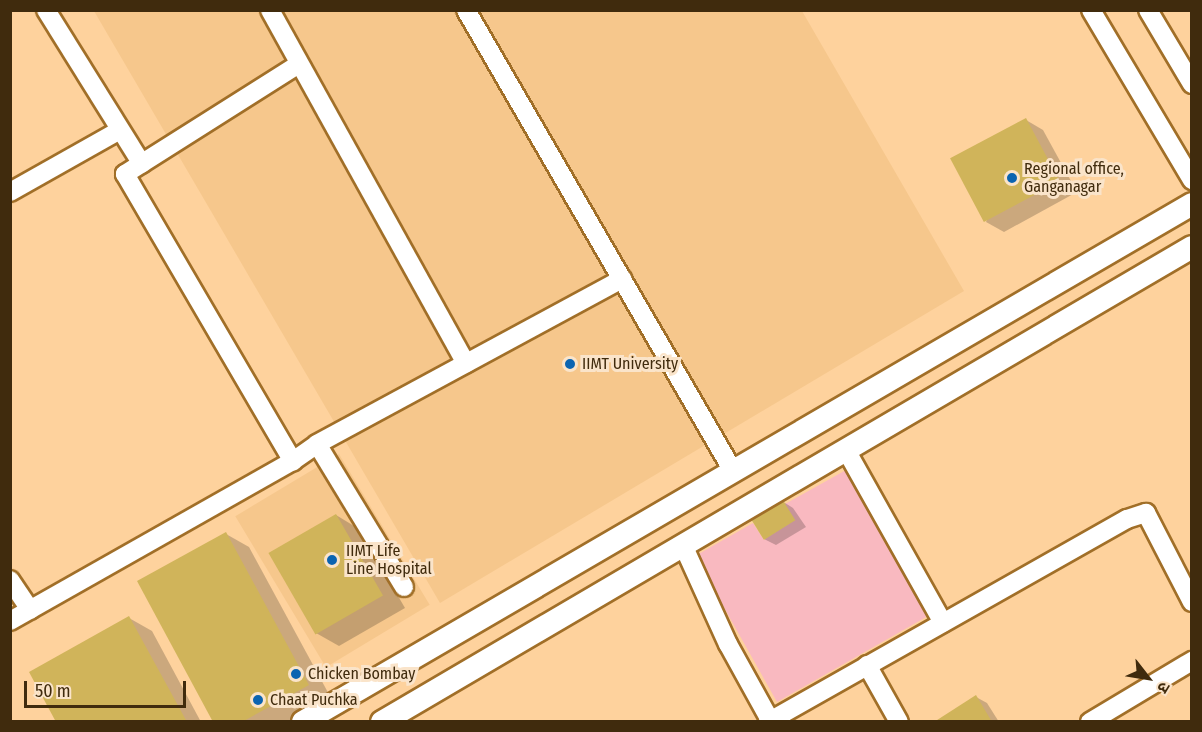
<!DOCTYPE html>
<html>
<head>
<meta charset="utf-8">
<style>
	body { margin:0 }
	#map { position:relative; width:1202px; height:732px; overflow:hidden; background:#fed29d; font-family:"Fira Sans Condensed","Noto Sans Devanagari",sans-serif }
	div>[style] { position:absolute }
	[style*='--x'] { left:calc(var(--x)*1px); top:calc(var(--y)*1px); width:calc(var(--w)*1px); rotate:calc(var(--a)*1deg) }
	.built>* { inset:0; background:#f6c78c; transform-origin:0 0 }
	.green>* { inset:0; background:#f9b9c0 }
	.shadow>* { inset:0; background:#0003 }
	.building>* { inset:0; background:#d0b45a; transform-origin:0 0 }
	.roads { filter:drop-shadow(2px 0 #a16f28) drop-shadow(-2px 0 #a16f28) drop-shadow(0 2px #a16f28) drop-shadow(0 -2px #a16f28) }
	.minor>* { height:18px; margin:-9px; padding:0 9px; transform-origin:9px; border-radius:9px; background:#fff }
	.tertiary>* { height:22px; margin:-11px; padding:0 11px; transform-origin:11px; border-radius:11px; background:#fff }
	.dots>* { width:16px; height:16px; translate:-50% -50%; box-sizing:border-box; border:3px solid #fae4ca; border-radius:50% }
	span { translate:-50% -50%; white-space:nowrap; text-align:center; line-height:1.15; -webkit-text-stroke:6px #fae4ca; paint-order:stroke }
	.poi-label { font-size:16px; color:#402b0d }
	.left { translate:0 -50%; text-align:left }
	.frame { position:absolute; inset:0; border:12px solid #402b0d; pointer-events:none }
	.north { position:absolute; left:1118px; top:648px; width:60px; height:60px; -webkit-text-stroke:4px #fae4ca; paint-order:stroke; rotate:121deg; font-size:16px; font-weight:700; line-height:24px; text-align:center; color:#402b0d }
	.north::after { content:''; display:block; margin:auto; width:21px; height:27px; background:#402b0d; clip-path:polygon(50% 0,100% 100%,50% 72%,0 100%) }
	.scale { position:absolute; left:24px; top:681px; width:162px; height:27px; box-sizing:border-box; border:3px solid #402b0d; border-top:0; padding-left:8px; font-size:18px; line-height:21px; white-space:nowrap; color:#402b0d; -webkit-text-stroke:4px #fae4ca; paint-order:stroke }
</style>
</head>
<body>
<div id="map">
	<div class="built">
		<i style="clip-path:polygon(94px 11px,802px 11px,964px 291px,440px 603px)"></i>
		<i style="left:339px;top:454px;width:176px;height:121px;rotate:59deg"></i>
	</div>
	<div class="green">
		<i style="clip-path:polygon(846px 470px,928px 616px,777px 702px,695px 556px,753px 523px,764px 540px,795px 520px,785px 504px)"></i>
	</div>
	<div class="shadow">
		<i style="clip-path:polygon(1026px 120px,1043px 130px,1077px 192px,1004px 232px,986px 222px)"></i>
		<i style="clip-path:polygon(782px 501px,793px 508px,806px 527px,776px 545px,764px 539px)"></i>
		<i style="clip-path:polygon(336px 515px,359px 529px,405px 608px,339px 646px,316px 633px)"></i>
		<i style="clip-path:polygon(226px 534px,249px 547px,331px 698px,288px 722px,215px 722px)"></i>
		<i style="clip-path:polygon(129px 618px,152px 631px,201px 722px,58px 722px)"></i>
		<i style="clip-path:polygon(976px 697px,987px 703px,999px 722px,936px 722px)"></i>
	</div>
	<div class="building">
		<i style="left:1026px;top:118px;width:72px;height:86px;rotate:62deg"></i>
		<i style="left:782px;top:499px;width:25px;height:37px;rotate:58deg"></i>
		<i style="left:336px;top:514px;width:94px;height:78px;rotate:60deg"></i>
		<i style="clip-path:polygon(226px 532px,309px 685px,242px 722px,213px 722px,137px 581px)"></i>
		<i style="clip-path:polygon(129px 616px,187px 722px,56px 722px,29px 672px)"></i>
		<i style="clip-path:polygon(976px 695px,992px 722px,934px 722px)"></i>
	</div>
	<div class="roads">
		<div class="minor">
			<i style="--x:46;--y:10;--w:181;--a:58.1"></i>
			<i style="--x:270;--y:10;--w:404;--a:61"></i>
			<i style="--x:466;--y:10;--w:533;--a:59.92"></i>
			<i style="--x:1091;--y:10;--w:198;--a:59.3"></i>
			<i style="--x:1148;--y:10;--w:86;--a:59.3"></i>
			<i style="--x:299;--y:64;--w:206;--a:147.7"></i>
			<i style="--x:125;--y:174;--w:333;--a:59.7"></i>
			<i style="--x:293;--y:461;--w:29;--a:-35"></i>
			<i style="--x:10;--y:192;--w:126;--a:-29.4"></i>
			<i style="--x:846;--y:450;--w:198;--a:60.7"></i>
			<i style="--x:683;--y:545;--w:109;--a:65.6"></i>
			<i style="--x:728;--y:644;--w:87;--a:61.1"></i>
			<i style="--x:10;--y:580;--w:36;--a:56"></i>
			<i style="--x:404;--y:587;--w:167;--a:-121.3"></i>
			<i style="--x:317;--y:444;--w:347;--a:-28.4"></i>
			<i style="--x:10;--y:621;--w:325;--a:-29.5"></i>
			<i style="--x:867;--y:665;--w:65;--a:60.7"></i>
			<i style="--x:768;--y:722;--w:412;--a:-29.5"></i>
			<i style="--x:1127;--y:519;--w:20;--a:-18"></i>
			<i style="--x:1146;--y:513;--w:100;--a:62.7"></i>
			<i style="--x:1090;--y:722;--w:119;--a:-30.9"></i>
		</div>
		<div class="tertiary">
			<i style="--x:303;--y:722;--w:1029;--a:-30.23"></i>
			<i style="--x:382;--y:722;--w:939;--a:-30.39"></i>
		</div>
	</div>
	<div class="dots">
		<i style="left:1012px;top:178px;background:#0b64b1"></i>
		<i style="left:570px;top:364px;background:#0b64b1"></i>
		<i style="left:332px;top:560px;background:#0b64b1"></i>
		<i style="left:296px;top:674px;background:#0b64b1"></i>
		<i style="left:258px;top:700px;background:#0b64b1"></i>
	</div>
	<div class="poi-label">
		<span class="left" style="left:1024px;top:178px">Regional office,<br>Ganganagar</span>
		<span class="left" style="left:582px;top:364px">IIMT University</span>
		<span class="left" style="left:346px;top:560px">IIMT Life<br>Line Hospital</span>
		<span class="left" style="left:308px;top:674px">Chicken Bombay</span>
		<span class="left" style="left:270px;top:700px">Chaat Puchka</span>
	</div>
	<div class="frame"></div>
	<div class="north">उ</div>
	<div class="scale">50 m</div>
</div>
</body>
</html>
